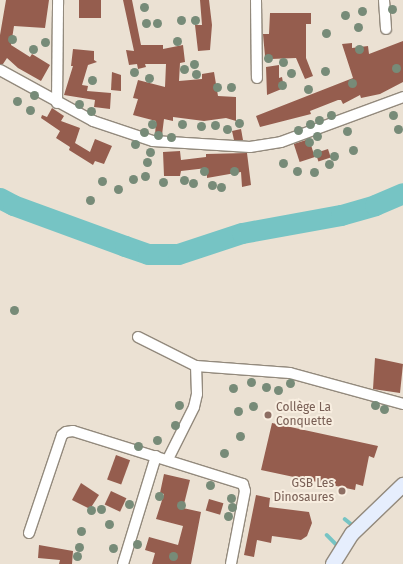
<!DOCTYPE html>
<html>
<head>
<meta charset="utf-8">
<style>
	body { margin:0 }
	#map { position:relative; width:403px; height:564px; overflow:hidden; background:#ebe1d3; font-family:"Fira Sans",sans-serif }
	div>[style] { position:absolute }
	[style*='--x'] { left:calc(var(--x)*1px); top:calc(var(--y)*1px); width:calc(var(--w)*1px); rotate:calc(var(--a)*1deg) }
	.stream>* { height:3.5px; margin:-1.75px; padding:0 1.75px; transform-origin:1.75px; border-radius:1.75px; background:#76c4c4 }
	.river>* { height:21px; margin:-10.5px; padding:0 10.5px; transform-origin:10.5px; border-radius:10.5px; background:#76c4c4 }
	.building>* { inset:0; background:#955d4e; transform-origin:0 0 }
	.roads { filter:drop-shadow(1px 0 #938a7d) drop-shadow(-1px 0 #938a7d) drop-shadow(0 1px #938a7d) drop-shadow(0 -1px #938a7d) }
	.minor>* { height:10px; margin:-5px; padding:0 5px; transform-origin:5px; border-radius:5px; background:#fff }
	.secondary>* { height:14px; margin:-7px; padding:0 7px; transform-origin:7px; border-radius:7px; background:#e6eefd }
	.trees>* { width:9px; height:9px; margin:-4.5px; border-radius:50%; background:#778b78 }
	.dots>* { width:11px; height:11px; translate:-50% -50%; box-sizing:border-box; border:2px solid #f8eee0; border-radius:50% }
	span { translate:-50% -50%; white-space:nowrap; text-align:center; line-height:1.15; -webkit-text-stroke:4px #f8eee0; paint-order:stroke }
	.education-label { font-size:12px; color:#785e54 }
	.left { translate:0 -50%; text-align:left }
	.right { translate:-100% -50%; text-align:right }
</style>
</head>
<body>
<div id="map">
	<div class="stream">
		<i style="--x:345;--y:519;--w:13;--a:39"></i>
		<i style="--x:327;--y:535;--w:17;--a:45"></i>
	</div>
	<div class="river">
		<i style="--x:0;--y:198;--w:15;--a:28"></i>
		<i style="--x:13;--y:205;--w:119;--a:20.1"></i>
		<i style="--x:125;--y:246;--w:24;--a:19"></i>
		<i style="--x:148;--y:254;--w:30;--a:0"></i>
		<i style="--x:178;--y:254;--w:67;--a:-18.2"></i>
		<i style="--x:242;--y:233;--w:101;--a:-10.3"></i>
		<i style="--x:341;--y:215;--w:35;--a:-16"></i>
		<i style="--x:375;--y:205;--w:30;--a:-23"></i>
	</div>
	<div class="building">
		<i style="clip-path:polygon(6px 0,49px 0,45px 28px,14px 26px,11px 45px,30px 57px,32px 54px,50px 65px,41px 81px,18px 68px,7px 58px,3px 64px,0 64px,0 35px)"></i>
		<i style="left:79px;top:0;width:22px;height:18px"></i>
		<i style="clip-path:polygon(123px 0,132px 0,141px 45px,163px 45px,163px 49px,183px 45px,185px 62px,180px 63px,179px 81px,202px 79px,202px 74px,214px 72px,218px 96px,236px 97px,236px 121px,226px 118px,204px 121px,173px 117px,173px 121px,164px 119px,162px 135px,155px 135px,156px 121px,133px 115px,138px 99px,133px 98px,138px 80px,165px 87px,166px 64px,145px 64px,146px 67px,138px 69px,137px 64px,129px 65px,126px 50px,134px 51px)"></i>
		<i style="clip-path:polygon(200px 0,209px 0,212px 25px,210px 50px,198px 51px,195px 25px,202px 25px)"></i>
		<i style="clip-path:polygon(270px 13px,311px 13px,311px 24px,306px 24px,306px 58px,313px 76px,305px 79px,296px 58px,271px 59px,271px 57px,265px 56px,263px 34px,269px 34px)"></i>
		<i style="clip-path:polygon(403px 41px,403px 82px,380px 94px,361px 98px,360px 95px,343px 104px,341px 100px,338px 100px,310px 111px,311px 114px,260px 127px,256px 116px,353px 78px,342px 44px,352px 43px,352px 48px,368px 46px,369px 54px)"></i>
		<i style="clip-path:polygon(73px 49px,94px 51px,94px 60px,97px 62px,88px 65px,82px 85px,88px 86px,87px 91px,111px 93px,110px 109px,94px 107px,95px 100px,64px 95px,73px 66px,71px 66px)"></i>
		<i style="clip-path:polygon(279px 65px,279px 78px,282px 77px,284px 88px,267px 95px,266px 67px)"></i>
		<i style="clip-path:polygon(112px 72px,121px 75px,121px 91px,111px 90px)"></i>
		<i style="clip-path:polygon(52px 108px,64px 116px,61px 121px,80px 128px,75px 143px,90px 152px,95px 139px,112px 146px,104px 164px,95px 161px,93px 165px,69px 150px,70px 147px,56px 138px,60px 131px,41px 118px,42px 115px,47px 117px)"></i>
		<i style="clip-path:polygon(241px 129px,243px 140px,234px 140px,232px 131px)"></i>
		<i style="left:309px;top:139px;width:19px;height:16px;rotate:72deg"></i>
		<i style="left:328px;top:149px;width:9px;height:13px;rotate:72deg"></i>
		<i style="clip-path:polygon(180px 151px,181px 160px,206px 157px,206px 154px,247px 153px,251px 185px,242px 187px,241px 172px,207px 178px,207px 168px,181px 171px,180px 176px,164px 176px,163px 152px)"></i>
		<i style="clip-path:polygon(375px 358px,403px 364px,400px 393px,373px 389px)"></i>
		<i style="clip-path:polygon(272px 423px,378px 446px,374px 458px,369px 456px,363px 486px,356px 484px,355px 490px,261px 470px)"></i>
		<i style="left:116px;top:455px;width:15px;height:26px;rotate:20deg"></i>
		<i style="clip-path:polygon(164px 474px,190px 480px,183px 508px,201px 512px,191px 564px,152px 564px,155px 553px,145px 550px,149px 537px,178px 545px,183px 526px,156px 519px,164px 494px,160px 493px)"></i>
		<i style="clip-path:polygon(81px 483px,99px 495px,90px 509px,72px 500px)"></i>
		<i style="left:111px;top:491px;width:17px;height:15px;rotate:25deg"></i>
		<i style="clip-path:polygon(256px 495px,270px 498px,269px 507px,309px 512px,312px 523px,307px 536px,301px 540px,272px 536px,271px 543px,257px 540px,254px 557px,244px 555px)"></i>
		<i style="left:209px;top:499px;width:15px;height:12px;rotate:16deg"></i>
		<i style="clip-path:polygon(39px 545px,73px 551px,72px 564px,59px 564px,60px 560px,38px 558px)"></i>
	</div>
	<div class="roads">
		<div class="minor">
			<i style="--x:256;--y:0;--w:78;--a:89.3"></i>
			<i style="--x:384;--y:0;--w:29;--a:86"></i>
			<i style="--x:0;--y:70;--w:106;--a:28.7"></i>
			<i style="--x:93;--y:121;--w:63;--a:18.4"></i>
			<i style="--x:153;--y:141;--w:97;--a:3.5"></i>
			<i style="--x:250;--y:147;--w:31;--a:-9"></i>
			<i style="--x:281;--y:142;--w:130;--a:-20.2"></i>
			<i style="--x:57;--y:103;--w:103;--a:-89.4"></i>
			<i style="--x:138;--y:337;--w:65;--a:26.6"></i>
			<i style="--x:196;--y:366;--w:94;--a:4.3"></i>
			<i style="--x:290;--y:373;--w:117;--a:15.3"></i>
			<i style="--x:168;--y:459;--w:58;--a:-63.4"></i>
			<i style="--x:194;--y:407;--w:13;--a:-77"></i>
			<i style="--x:197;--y:394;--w:28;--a:-92"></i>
			<i style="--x:29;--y:533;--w:103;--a:-71.4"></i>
			<i style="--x:62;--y:435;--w:5;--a:-37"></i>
			<i style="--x:66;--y:432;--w:7;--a:-8"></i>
			<i style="--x:73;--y:431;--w:178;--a:17.3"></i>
			<i style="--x:243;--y:484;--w:7;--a:74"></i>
			<i style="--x:245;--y:491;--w:74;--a:100.9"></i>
			<i style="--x:123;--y:564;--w:113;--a:-73"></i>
		</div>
		<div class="secondary">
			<i style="--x:333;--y:564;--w:36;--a:-58"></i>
			<i style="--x:352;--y:534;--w:71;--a:-43.9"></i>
		</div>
	</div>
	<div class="trees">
		<i style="left:144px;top:7px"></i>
		<i style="left:392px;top:9px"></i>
		<i style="left:362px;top:11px"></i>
		<i style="left:345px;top:15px"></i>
		<i style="left:181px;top:20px"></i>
		<i style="left:195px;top:20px"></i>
		<i style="left:146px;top:23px"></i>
		<i style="left:157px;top:23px"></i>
		<i style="left:358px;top:27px"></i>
		<i style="left:326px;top:33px"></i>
		<i style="left:12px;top:39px"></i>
		<i style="left:177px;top:41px"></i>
		<i style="left:45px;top:42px"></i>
		<i style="left:33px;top:49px"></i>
		<i style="left:359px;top:49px"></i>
		<i style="left:268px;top:58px"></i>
		<i style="left:283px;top:62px"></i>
		<i style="left:194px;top:64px"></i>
		<i style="left:396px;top:68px"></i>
		<i style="left:184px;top:69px"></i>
		<i style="left:325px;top:71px"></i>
		<i style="left:134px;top:72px"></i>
		<i style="left:291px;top:73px"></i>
		<i style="left:196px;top:74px"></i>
		<i style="left:149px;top:78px"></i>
		<i style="left:92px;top:80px"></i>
		<i style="left:352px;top:83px"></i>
		<i style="left:282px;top:85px"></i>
		<i style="left:217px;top:87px"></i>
		<i style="left:231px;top:87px"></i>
		<i style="left:308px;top:89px"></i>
		<i style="left:34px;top:95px"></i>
		<i style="left:17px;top:101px"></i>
		<i style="left:79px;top:104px"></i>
		<i style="left:30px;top:110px"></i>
		<i style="left:91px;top:111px"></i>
		<i style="left:331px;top:115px"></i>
		<i style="left:393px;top:115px"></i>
		<i style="left:319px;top:120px"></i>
		<i style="left:239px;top:123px"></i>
		<i style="left:152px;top:124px"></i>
		<i style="left:182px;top:124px"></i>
		<i style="left:310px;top:124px"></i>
		<i style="left:215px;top:125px"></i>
		<i style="left:201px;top:126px"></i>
		<i style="left:227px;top:129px"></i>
		<i style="left:398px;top:129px"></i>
		<i style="left:298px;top:130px"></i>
		<i style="left:347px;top:131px"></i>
		<i style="left:144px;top:132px"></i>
		<i style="left:158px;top:135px"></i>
		<i style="left:317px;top:136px"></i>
		<i style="left:171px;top:137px"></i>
		<i style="left:309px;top:142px"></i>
		<i style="left:135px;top:144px"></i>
		<i style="left:353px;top:150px"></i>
		<i style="left:150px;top:152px"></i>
		<i style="left:317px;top:153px"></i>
		<i style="left:334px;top:156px"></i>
		<i style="left:147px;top:162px"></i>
		<i style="left:283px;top:163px"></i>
		<i style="left:329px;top:164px"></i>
		<i style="left:204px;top:171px"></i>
		<i style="left:234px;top:171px"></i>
		<i style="left:297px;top:171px"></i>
		<i style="left:314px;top:172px"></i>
		<i style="left:145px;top:176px"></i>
		<i style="left:133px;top:179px"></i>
		<i style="left:184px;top:180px"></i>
		<i style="left:102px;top:181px"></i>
		<i style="left:163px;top:182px"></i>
		<i style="left:193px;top:183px"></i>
		<i style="left:212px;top:185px"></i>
		<i style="left:221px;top:187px"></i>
		<i style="left:118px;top:189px"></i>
		<i style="left:90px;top:200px"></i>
		<i style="left:14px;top:310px"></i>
		<i style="left:251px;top:382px"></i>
		<i style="left:290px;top:383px"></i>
		<i style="left:266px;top:387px"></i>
		<i style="left:233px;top:388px"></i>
		<i style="left:278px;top:390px"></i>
		<i style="left:179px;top:405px"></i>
		<i style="left:375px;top:405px"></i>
		<i style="left:253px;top:406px"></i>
		<i style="left:384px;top:409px"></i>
		<i style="left:238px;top:411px"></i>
		<i style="left:175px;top:425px"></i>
		<i style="left:240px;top:436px"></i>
		<i style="left:157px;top:440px"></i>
		<i style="left:138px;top:446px"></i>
		<i style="left:224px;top:453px"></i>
		<i style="left:210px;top:485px"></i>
		<i style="left:159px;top:496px"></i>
		<i style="left:231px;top:498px"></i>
		<i style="left:129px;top:504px"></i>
		<i style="left:181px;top:505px"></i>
		<i style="left:232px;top:507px"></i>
		<i style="left:101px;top:509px"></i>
		<i style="left:91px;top:510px"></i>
		<i style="left:228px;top:516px"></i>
		<i style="left:109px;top:524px"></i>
		<i style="left:81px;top:531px"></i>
		<i style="left:137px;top:544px"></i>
		<i style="left:79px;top:547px"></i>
		<i style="left:113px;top:548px"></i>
		<i style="left:77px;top:556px"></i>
		<i style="left:173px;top:556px"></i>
	</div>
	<div class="dots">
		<i style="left:268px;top:415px;background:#8d6e63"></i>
		<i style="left:342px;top:491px;background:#8d6e63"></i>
	</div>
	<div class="education-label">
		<span class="left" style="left:276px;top:415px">Collège La<br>Conquette</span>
		<span class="right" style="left:334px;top:491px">GSB Les<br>Dinosaures</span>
	</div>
</div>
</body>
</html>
